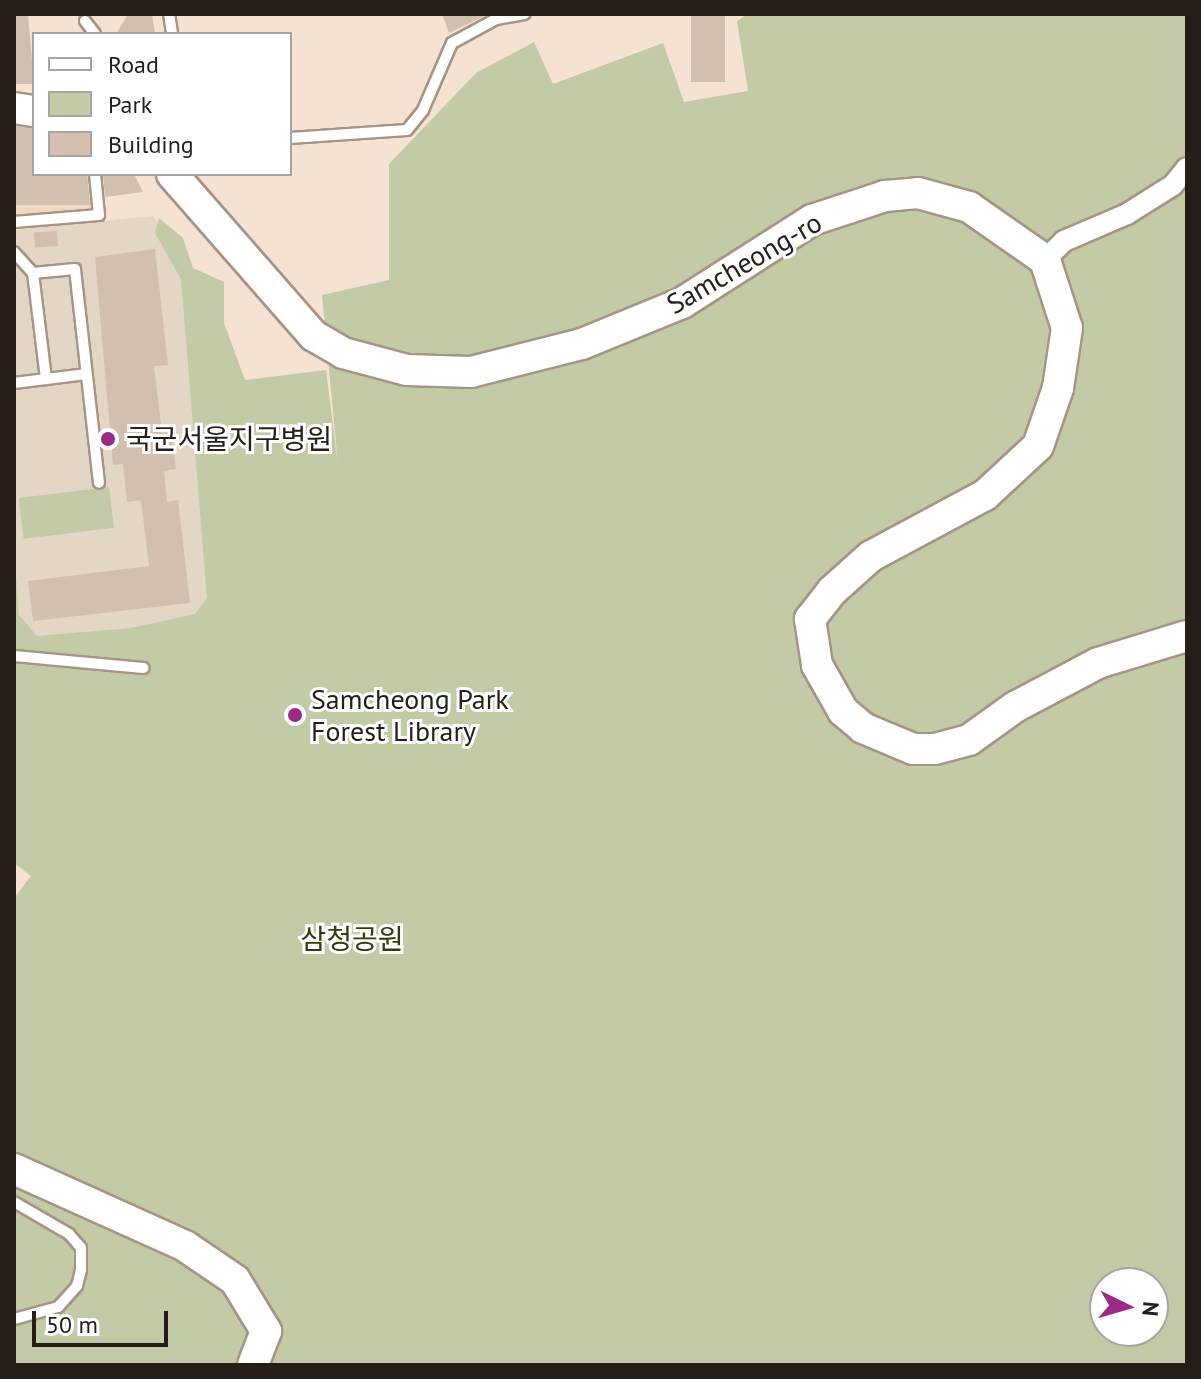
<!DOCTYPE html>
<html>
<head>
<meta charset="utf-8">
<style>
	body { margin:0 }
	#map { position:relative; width:1201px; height:1379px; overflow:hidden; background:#f5e2d2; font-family:"PT Sans","Noto Sans KR",sans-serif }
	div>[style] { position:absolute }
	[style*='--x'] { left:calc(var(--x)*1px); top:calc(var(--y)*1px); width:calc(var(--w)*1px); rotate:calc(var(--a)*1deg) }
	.built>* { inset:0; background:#efd7c1 }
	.medical>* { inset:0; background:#e4d6c4 }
	.green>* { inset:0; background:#c2caa6; transform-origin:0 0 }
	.building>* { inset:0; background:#d2bfb0; transform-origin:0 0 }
	.roads { filter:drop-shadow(2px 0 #a69485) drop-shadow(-2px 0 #a69485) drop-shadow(0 2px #a69485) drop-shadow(0 -2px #a69485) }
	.lane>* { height:10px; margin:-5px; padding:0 5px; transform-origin:5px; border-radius:5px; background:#fff }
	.street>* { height:20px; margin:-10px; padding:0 10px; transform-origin:10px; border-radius:10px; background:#fff }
	.secondary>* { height:30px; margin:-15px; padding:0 15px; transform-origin:15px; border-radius:15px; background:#fff }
	.dots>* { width:22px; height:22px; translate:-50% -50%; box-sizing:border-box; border:4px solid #fff; border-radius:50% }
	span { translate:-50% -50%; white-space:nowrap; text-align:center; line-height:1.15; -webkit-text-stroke:6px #fff; paint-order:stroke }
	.street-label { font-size:28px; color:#241d18 }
	.poi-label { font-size:28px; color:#241d18 }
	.left { translate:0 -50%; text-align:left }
	.park-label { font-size:28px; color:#343c0a }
	.frame { position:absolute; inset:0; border:16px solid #241d18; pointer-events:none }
	.legend { position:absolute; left:32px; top:32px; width:260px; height:144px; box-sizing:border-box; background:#fff; border:2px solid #a7a5a3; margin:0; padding:10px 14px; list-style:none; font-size:24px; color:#241d18 }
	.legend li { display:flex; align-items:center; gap:16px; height:40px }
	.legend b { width:40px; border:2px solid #a7a5a3 }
	.north { position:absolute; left:1089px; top:1267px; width:80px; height:80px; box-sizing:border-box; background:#fff; border:2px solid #a7a5a3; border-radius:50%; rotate:95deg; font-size:22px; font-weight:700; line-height:32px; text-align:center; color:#241d18 }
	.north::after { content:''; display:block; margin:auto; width:28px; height:36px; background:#9b2986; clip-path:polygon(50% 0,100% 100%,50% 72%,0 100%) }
	.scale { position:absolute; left:32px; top:1311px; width:136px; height:36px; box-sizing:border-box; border:4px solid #241d18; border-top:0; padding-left:10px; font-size:24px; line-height:28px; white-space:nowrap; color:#241d18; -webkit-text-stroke:6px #fff; paint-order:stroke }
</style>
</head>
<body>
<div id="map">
	<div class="built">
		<i style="clip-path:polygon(14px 115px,34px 116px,34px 174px,89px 174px,91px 211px,14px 221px)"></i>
	</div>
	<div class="medical">
		<i style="clip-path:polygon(153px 216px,188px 264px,216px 615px,16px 652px,14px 230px)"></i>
	</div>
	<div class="green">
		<i style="clip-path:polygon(evenodd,748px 14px,1187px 14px,1187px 1365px,14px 1365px,14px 898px,31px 876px,14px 863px,14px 550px,19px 615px,37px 636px,131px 628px,195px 614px,207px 598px,181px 279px,155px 233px,159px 218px,183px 238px,193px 268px,224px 282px,224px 323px,245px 380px,326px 370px,338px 465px,322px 295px,389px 280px,389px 164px,476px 73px,534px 42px,553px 84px,663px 43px,684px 102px,748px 91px,737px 21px,748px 14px,1105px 1283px,1153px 1283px,1153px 1331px,1105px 1331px,1105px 1283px)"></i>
		<i style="left:109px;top:487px;width:41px;height:91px;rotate:83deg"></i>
	</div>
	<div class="building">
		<i style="clip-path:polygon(14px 14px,28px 14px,34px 84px,14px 84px)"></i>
		<i style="clip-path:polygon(128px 14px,152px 14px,155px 34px,116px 34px)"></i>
		<i style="clip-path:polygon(442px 14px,488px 14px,449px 33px)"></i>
		<i style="left:691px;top:14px;width:34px;height:68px"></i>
		<i style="clip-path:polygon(14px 126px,34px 129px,34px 174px,87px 174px,90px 205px,14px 205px)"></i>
		<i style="clip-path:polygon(103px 174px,134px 174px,143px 192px,105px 197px)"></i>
		<i style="left:57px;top:231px;width:15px;height:23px;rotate:86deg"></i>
		<i style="clip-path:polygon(155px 249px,168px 365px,154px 366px,162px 433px,171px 432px,176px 469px,164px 471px,167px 502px,178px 500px,190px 603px,33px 621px,28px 581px,149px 566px,141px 500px,127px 502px,123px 464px,113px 465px,95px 257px)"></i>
	</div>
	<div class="roads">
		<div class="lane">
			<i style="--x:169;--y:14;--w:20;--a:81"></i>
			<i style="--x:85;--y:21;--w:16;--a:52"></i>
			<i style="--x:290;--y:138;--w:117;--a:-3.9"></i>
			<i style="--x:407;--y:130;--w:26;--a:-51"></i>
			<i style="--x:423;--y:110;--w:73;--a:-66.6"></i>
			<i style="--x:452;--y:43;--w:50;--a:-28.6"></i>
			<i style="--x:496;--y:19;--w:29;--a:-10"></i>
			<i style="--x:14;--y:222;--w:85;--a:-4.7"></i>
			<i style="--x:99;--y:215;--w:41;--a:-95.6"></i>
			<i style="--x:14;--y:252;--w:28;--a:48"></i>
			<i style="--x:33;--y:273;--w:107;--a:83"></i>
			<i style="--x:33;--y:273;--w:42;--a:-5.4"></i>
			<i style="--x:75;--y:269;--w:215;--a:83.6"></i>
			<i style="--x:14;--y:383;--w:73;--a:-7.1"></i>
			<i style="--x:14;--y:656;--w:130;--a:5.3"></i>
			<i style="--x:14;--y:1202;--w:64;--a:30.2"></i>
			<i style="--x:69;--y:1234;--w:18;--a:49"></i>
			<i style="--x:81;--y:1248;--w:22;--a:90"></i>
			<i style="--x:81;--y:1270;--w:16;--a:104"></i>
			<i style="--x:77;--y:1286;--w:28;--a:132"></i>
			<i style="--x:58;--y:1307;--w:46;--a:164.7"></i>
		</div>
		<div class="street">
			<i style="--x:1045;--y:260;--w:27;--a:-45"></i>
			<i style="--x:1064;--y:241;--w:69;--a:-23.2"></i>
			<i style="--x:1127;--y:214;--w:54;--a:-32.2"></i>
			<i style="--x:1173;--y:185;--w:22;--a:-51"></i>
		</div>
		<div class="secondary">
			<i style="--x:14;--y:108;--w:20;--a:9"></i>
			<i style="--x:172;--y:174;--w:215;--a:48.8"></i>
			<i style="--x:314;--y:336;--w:34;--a:30"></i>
			<i style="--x:343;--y:353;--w:66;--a:14.9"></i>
			<i style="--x:407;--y:370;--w:64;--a:1.8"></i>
			<i style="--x:471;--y:372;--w:114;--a:-14.2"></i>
			<i style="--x:582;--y:344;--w:108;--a:-22.3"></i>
			<i style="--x:682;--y:303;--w:154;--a:-32.6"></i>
			<i style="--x:812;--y:220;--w:77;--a:-18.2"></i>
			<i style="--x:885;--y:196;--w:33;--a:-5"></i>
			<i style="--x:918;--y:193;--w:53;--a:15.4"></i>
			<i style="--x:969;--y:207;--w:93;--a:34.9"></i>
			<i style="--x:1045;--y:260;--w:71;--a:72.1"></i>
			<i style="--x:1067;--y:328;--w:61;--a:98.5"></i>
			<i style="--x:1058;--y:388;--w:61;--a:109"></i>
			<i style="--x:1038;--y:446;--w:72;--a:137.2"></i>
			<i style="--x:985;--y:495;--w:129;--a:151.8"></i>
			<i style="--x:871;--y:556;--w:52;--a:138.1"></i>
			<i style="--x:832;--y:591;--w:36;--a:128"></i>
			<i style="--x:810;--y:619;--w:47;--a:81.3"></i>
			<i style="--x:817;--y:665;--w:53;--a:60.5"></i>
			<i style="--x:843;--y:711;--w:26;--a:40"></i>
			<i style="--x:863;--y:728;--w:54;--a:22.8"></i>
			<i style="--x:913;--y:749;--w:22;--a:0"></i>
			<i style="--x:935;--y:749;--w:35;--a:-15"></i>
			<i style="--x:969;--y:740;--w:57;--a:-35.7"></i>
			<i style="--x:1015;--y:707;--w:94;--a:-27.9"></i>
			<i style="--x:1098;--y:663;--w:93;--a:-16.9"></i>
			<i style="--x:14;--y:1169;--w:188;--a:24.2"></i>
			<i style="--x:185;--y:1246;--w:60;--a:34.2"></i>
			<i style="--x:235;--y:1280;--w:60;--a:58.7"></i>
			<i style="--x:266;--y:1331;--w:36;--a:111"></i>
		</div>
	</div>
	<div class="dots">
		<i style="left:108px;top:439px;background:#9b2986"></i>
		<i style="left:295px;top:715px;background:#9b2986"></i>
	</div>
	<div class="street-label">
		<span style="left:744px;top:263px;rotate:-30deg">Samcheong-ro</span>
	</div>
	<div class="poi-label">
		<span class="left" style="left:126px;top:439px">국군서울지구병원</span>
		<span class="left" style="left:311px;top:715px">Samcheong Park<br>Forest Library</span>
	</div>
	<div class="park-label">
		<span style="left:352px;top:939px">삼청공원</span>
	</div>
	<div class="frame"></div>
	<ul class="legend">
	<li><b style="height:10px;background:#fff"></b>Road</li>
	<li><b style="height:22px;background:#c2caa6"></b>Park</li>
	<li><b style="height:22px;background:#d2bfb0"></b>Building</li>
	</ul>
	<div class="north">N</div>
	<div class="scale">50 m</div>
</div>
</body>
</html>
